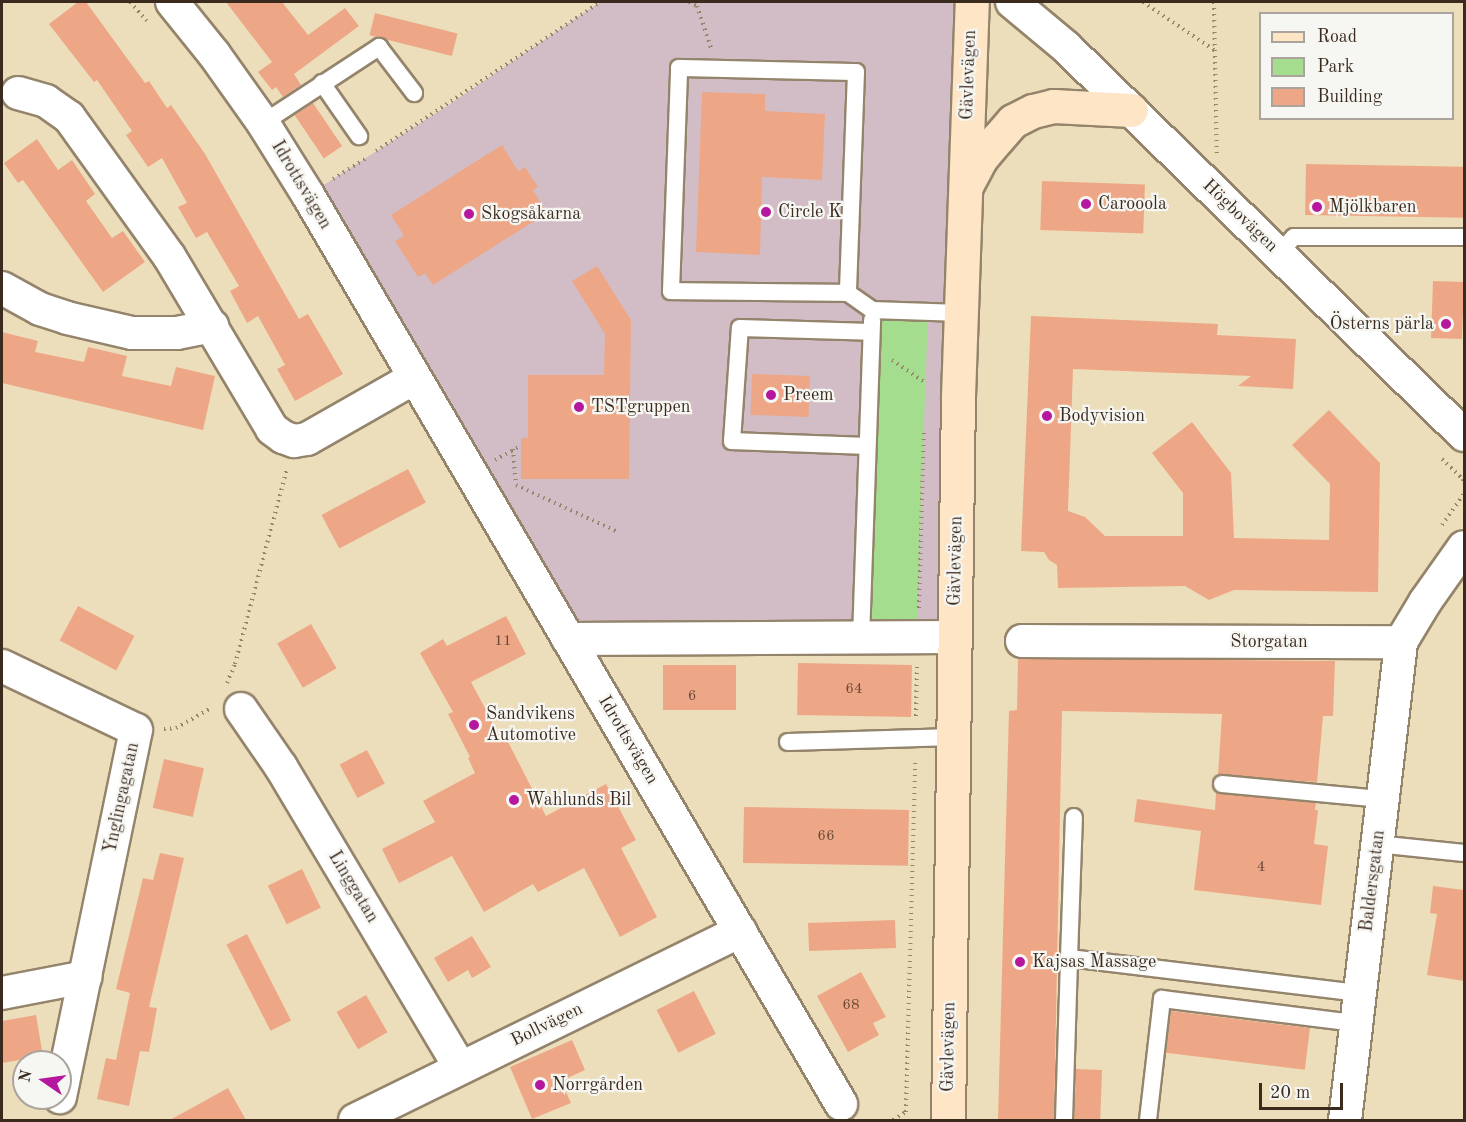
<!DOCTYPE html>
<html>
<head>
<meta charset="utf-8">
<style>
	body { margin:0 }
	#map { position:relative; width:1466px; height:1122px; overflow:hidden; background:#ecdeba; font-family:"Old Standard TT",serif }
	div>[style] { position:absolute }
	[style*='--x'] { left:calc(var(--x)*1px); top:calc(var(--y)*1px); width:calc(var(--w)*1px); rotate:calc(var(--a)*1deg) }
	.industrial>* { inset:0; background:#d2bdc6 }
	.green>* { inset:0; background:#a5dd8e; transform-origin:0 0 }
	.building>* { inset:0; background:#eea786; transform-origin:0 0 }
	.path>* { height:4px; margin-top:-2px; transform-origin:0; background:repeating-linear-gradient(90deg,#94846c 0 1.5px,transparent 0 6px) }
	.roads { filter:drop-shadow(2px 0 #94846c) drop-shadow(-2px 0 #94846c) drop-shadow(0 2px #94846c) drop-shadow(0 -2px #94846c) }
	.service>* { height:16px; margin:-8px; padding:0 8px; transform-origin:8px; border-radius:8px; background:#fff }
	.minor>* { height:32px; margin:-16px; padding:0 16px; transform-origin:16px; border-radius:16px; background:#fff }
	.secondary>* { height:33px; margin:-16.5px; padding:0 16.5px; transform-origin:16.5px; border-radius:16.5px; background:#fde5c5 }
	.dots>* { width:16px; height:16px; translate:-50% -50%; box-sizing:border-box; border:3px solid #f6f6f2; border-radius:50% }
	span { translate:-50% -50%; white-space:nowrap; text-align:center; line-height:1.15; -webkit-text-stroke:4.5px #f6f6f2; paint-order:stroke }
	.number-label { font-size:15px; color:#684938 }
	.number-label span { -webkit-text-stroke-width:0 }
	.street-label { font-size:18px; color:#3b2a1e }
	.poi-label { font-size:18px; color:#3b2a1e }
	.left { translate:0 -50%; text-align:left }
	.right { translate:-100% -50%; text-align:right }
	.frame { position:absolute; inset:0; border:3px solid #3b2a1e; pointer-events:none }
	.legend { position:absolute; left:1259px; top:12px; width:195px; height:108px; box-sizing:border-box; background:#f6f6f2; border:2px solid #aba49d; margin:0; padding:8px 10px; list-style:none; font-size:18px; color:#3b2a1e }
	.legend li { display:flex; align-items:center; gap:12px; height:30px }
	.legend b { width:30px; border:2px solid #aba49d }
	.north { position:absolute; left:12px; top:1050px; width:60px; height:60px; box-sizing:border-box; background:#f6f6f2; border:2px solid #aba49d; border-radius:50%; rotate:283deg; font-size:16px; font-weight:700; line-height:24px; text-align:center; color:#3b2a1e }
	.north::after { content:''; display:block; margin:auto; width:21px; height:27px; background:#b5179e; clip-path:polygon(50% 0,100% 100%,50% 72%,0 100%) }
	.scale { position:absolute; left:1259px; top:1083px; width:84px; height:27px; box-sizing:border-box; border:3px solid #3b2a1e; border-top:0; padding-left:8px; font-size:18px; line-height:21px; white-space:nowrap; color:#3b2a1e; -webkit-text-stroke:4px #f6f6f2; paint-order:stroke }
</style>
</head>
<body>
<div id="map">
	<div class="industrial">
		<i style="clip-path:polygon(600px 2px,972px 2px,955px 637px,568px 639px,308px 195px,447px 106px)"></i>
	</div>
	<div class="green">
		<i style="left:872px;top:310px;width:56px;height:328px;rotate:2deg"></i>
	</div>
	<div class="building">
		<i style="clip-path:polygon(78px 2px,86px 2px,145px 83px,149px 81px,167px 108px,171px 105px,205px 154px,299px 319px,308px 314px,343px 374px,295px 401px,277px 369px,285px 365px,258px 316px,247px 323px,230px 291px,239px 286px,207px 232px,196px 238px,178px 207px,187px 203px,162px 158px,148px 167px,126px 135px,132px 131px,97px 80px,94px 82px,49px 24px)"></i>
		<i style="clip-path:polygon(226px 2px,282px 2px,308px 35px,345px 8px,359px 26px,294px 74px,301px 85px,283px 97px,276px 87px,272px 90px,258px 72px,272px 62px)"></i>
		<i style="left:375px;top:13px;width:85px;height:23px;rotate:14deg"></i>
		<i style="clip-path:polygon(702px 92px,765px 94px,765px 111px,825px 114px,822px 180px,762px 177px,760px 255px,696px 252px)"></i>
		<i style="left:313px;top:103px;width:52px;height:22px;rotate:56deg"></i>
		<i style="clip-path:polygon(37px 139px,58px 170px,72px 160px,95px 194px,86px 201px,112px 238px,123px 231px,145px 262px,103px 292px,23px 180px,18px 183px,4px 163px)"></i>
		<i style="clip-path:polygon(502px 145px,518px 171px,525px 167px,538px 187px,533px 190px,547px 213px,433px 285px,425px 273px,418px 277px,395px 241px,404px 236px,391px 215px)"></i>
		<i style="left:1306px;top:164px;width:158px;height:51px;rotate:1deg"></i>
		<i style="left:1042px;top:181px;width:103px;height:49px;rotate:2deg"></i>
		<i style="clip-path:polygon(597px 266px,631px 320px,629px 479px,521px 479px,521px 438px,528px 438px,528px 375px,604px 375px,605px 334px,572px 281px)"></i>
		<i style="left:1433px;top:281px;width:31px;height:57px;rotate:2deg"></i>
		<i style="clip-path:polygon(1031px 316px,1218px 324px,1217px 335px,1296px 339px,1293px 389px,1238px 386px,1251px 376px,1073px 369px,1068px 511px,1085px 517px,1105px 536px,1183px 536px,1183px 493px,1152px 453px,1192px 422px,1231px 473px,1234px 538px,1329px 540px,1330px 484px,1292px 445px,1329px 410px,1380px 463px,1378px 592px,1234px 590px,1209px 600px,1185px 586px,1058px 588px,1057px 565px,1049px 560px,1044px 552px,1021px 551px)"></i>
		<i style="clip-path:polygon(2px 332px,38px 341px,35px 352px,84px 362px,88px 347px,127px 356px,122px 376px,171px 386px,176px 367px,215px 376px,203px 430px,2px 383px)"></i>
		<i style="left:752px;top:374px;width:58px;height:41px;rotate:2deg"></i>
		<i style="left:408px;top:469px;width:38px;height:98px;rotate:62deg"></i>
		<i style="left:78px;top:606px;width:64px;height:39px;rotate:28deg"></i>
		<i style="clip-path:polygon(506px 616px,526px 654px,471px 682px,502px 740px,506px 738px,546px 816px,606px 784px,636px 840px,621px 848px,657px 917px,620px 937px,584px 868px,538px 892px,533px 884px,484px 912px,452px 856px,399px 883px,382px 849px,435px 822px,423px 801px,475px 773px,468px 758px,470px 757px,448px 714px,453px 712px,420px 653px,443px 639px,447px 646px)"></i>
		<i style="left:311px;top:624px;width:51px;height:39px;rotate:60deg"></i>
		<i style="clip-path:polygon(1018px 658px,1335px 661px,1333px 716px,1323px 716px,1317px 782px,1218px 775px,1222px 714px,1062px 711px,1054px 1120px,998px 1120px,1009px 711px,1017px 710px)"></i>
		<i style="left:798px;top:663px;width:114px;height:52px;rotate:1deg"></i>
		<i style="left:663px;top:665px;width:73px;height:45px"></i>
		<i style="left:367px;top:750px;width:38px;height:31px;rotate:62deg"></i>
		<i style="left:164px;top:759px;width:41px;height:50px;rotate:13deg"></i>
		<i style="clip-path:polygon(1216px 793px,1316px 803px,1315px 810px,1318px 810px,1314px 844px,1328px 846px,1321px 905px,1194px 890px,1201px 831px,1134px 822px,1137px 799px,1215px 810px)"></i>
		<i style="left:744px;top:807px;width:165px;height:56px;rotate:1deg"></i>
		<i style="clip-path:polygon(160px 853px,184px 858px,149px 1007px,157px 1008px,149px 1052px,140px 1051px,129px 1106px,97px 1099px,106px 1058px,116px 1060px,130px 993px,116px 989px,143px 878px,153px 880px)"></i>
		<i style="left:302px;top:869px;width:43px;height:38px;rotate:64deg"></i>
		<i style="clip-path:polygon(1433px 886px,1464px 890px,1464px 981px,1427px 975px,1437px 914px,1430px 913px)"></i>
		<i style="left:895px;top:920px;width:28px;height:87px;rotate:88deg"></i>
		<i style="left:247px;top:934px;width:97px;height:23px;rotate:63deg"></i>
		<i style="clip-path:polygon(472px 936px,491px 967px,472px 978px,468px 970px,448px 982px,434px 958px)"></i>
		<i style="clip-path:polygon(861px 972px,886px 1017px,873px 1023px,879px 1035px,848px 1052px,817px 996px)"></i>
		<i style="left:694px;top:991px;width:48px;height:42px;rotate:63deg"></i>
		<i style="left:366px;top:995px;width:43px;height:34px;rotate:60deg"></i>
		<i style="left:1171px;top:1011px;width:140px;height:42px;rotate:7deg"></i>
		<i style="clip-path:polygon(36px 1015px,43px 1056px,2px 1063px,2px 1021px)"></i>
		<i style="clip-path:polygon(572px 1040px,585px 1070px,561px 1081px,571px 1103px,532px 1119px,510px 1067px)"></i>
		<i style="left:1076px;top:1069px;width:26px;height:51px;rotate:2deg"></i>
		<i style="clip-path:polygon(228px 1088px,246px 1120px,170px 1120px)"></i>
	</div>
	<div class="path">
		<i style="--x:130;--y:2;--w:25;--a:48"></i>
		<i style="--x:689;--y:2;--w:9;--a:27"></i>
		<i style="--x:697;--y:6;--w:44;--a:71.6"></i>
		<i style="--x:1143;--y:2;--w:86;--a:34.1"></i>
		<i style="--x:1214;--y:2;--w:152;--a:88.9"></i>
		<i style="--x:376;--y:151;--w:269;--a:-33.6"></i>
		<i style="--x:333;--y:179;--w:38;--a:-32"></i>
		<i style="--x:892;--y:360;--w:41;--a:34.1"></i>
		<i style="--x:513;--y:449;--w:36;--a:85"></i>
		<i style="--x:516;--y:485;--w:112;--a:24.7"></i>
		<i style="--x:1442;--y:459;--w:29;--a:44"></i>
		<i style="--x:1463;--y:479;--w:5;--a:79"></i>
		<i style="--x:495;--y:460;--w:26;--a:-29"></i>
		<i style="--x:1442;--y:525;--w:38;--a:-55"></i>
		<i style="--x:919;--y:608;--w:178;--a:-88.4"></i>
		<i style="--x:227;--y:683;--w:21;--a:-67"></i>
		<i style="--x:235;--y:664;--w:203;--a:-75.1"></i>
		<i style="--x:916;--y:716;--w:49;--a:-88.8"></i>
		<i style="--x:164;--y:729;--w:12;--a:-5"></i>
		<i style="--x:176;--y:728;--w:40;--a:-29.7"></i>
		<i style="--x:893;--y:1120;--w:15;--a:-32"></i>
		<i style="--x:906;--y:1112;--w:352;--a:-88.5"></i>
	</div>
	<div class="roads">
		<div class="service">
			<i style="--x:322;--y:83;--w:65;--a:55.1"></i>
			<i style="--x:263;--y:123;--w:139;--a:-33.2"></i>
			<i style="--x:379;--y:47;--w:58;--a:52.7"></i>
			<i style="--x:1279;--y:253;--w:22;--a:-47"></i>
			<i style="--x:1294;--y:237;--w:170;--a:0"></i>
			<i style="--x:848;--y:293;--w:177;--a:-179.4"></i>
			<i style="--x:671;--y:291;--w:223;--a:-87.9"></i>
			<i style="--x:679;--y:68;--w:177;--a:1.3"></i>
			<i style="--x:856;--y:72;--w:221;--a:92.1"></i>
			<i style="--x:848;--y:293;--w:29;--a:35"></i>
			<i style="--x:872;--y:310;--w:89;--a:1.9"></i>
			<i style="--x:867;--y:446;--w:135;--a:-177.9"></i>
			<i style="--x:732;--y:441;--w:113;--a:-86"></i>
			<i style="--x:740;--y:328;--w:131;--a:1.7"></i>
			<i style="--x:861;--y:638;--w:318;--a:-88"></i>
			<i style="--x:788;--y:742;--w:166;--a:-1.7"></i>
			<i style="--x:1222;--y:784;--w:161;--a:5.4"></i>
			<i style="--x:1377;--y:844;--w:87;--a:5.9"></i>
			<i style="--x:1069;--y:958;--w:141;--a:-88"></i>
			<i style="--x:1064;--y:1120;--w:162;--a:-88.2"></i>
			<i style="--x:1069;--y:958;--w:293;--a:6.9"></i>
			<i style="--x:1148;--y:1120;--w:122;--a:-83.4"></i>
			<i style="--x:1162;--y:999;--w:195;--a:7.1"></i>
		</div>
		<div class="minor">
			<i style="--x:172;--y:2;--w:67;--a:51.1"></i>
			<i style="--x:214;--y:54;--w:85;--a:54.6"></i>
			<i style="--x:263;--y:123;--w:85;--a:58"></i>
			<i style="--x:308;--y:195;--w:1054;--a:59.61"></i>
			<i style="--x:1012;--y:2;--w:70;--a:39.8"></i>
			<i style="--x:1066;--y:47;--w:556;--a:44.27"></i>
			<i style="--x:18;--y:93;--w:29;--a:16"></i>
			<i style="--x:46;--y:101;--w:28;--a:35"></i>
			<i style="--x:69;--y:117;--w:171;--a:54.3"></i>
			<i style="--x:169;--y:256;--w:201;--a:59.2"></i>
			<i style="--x:272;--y:429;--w:14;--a:36"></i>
			<i style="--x:283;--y:437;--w:12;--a:20"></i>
			<i style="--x:294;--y:441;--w:13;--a:-9"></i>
			<i style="--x:307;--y:439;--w:123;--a:-29.7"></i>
			<i style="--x:2;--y:288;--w:43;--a:28.9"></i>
			<i style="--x:40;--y:309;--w:28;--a:18"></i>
			<i style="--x:67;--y:318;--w:67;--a:13"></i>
			<i style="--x:132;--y:333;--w:45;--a:0"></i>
			<i style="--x:177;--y:333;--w:36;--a:-11"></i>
			<i style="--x:568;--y:639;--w:387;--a:-0.3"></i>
			<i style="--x:1022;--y:641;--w:379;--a:0.2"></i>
			<i style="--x:1401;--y:642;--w:47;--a:-59"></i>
			<i style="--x:1425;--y:602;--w:67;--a:-54.7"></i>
			<i style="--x:2;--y:666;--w:148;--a:25.5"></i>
			<i style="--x:136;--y:730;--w:375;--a:101.7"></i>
			<i style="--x:241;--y:709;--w:70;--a:55.4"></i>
			<i style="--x:281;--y:767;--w:349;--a:59.2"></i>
			<i style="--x:2;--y:993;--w:85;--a:-10.9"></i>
			<i style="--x:355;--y:1120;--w:429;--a:-26.1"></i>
			<i style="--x:1345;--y:1120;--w:481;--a:-83.3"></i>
		</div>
		<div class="secondary">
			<i style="--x:966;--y:186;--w:32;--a:-62"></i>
			<i style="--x:981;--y:158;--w:26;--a:-50"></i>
			<i style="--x:998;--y:138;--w:23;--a:-49"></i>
			<i style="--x:1013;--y:121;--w:22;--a:-27"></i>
			<i style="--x:1033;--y:111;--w:21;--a:-14"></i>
			<i style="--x:1053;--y:106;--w:78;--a:2.9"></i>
			<i style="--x:948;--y:1120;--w:724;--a:-89.21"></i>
			<i style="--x:958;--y:396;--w:394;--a:-88"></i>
		</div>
	</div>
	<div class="dots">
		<i style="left:1086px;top:204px;background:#b5179e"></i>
		<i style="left:1317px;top:207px;background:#b5179e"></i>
		<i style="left:766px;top:212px;background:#b5179e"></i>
		<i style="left:469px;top:214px;background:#b5179e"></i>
		<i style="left:1446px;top:324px;background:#b5179e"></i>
		<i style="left:771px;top:395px;background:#b5179e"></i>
		<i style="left:579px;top:407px;background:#b5179e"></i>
		<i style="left:1047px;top:416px;background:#b5179e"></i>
		<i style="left:474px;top:725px;background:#b5179e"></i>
		<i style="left:514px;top:800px;background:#b5179e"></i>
		<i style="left:1020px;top:962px;background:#b5179e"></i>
		<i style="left:540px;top:1085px;background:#b5179e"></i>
	</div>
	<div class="number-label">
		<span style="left:503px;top:642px">11</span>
		<span style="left:854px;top:690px">64</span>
		<span style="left:692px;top:697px">6</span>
		<span style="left:826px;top:837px">66</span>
		<span style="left:1261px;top:868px">4</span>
		<span style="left:851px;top:1006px">68</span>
	</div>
	<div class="street-label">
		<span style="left:969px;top:75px;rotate:-88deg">Gävlevägen</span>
		<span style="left:301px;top:185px;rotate:59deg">Idrottsvägen</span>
		<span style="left:1240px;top:216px;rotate:44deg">Högbovägen</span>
		<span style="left:956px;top:561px;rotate:-89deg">Gävlevägen</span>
		<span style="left:1269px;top:642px">Storgatan</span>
		<span style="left:628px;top:740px;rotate:59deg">Idrottsvägen</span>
		<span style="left:122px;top:798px;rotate:-78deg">Ynglingagatan</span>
		<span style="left:1373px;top:881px;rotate:-83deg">Baldersgatan</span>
		<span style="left:353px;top:887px;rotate:59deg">Linggatan</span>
		<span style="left:547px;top:1025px;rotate:-26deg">Bollvägen</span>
		<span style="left:949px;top:1047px;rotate:-89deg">Gävlevägen</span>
	</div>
	<div class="poi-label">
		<span class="left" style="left:1098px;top:204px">Carooola</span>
		<span class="left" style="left:1329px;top:207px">Mjölkbaren</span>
		<span class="left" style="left:778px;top:212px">Circle K</span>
		<span class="left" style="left:481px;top:214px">Skogsåkarna</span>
		<span class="right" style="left:1434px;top:324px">Österns pärla</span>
		<span class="left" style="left:783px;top:395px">Preem</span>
		<span class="left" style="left:591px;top:407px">TSTgruppen</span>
		<span class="left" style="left:1059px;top:416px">Bodyvision</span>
		<span class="left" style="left:486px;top:725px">Sandvikens<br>Automotive</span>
		<span class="left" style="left:526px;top:800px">Wahlunds Bil</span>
		<span class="left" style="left:1032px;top:962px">Kajsas Massage</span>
		<span class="left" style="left:552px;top:1085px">Norrgården</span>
	</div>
	<div class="frame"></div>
	<ul class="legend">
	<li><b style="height:8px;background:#fde5c5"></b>Road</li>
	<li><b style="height:16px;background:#a5dd8e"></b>Park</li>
	<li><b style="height:16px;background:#eea786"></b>Building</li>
	</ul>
	<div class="north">N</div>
	<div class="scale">20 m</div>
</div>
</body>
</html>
